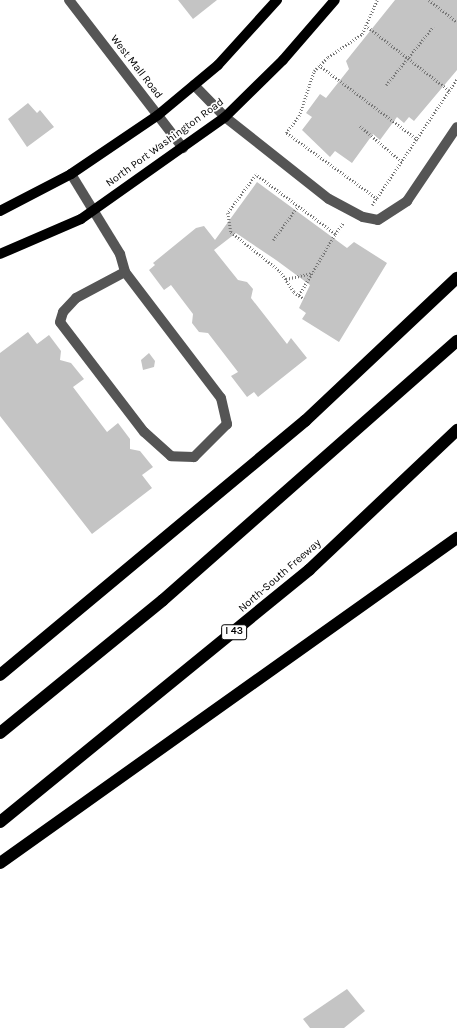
<!DOCTYPE html>
<html>
<head>
<meta charset="utf-8">
<style>
	body { margin:0 }
	#map { position:relative; width:457px; height:1028px; overflow:hidden; background:#fff; font-family:Karla,sans-serif }
	div>[style] { position:absolute }
	[style*='--x'] { left:calc(var(--x)*1px); top:calc(var(--y)*1px); width:calc(var(--w)*1px); rotate:calc(var(--a)*1deg) }
	.building>* { inset:0; background:#c4c4c4 }
	.path>* { height:2.5px; margin-top:-1.25px; transform-origin:0; background:repeating-linear-gradient(90deg,#777 0 1px,transparent 0 3px) }
	.minor>* { height:10px; margin:-5px; padding:0 5px; transform-origin:5px; border-radius:5px; background:#555 }
	.major>* { height:10px; margin:-5px; padding:0 5px; transform-origin:5px; border-radius:5px; background:#000 }
	.highway>* { height:12px; margin:-6px; padding:0 6px; transform-origin:6px; border-radius:6px; background:#000 }
	span { translate:-50% -50%; white-space:nowrap; text-align:center; line-height:1.15; -webkit-text-stroke:3.5px #fff; paint-order:stroke }
	.shield-label span { padding:1px 3px; background:#fff; border:1px solid; border-radius:3px; -webkit-text-stroke-width:0 }
	.shield-label { font-size:10px; color:#000; font-weight:700 }
	.street-label { font-size:11px; color:#000 }
</style>
</head>
<body>
<div id="map">
	<div class="building">
		<i style="clip-path:polygon(178px 0,217px 0,193px 19px)"></i>
		<i style="clip-path:polygon(395px 0,457px 0,457px 70px,414px 121px,409px 117px,404px 123px,397px 117px,380px 140px,373px 134px,352px 163px,335px 151px,330px 157px,302px 130px,312px 117px,306px 113px,320px 94px,326px 98px,349px 69px,346px 61px)"></i>
		<i style="clip-path:polygon(28px 103px,37px 113px,40px 110px,54px 127px,27px 147px,8px 119px)"></i>
		<i style="clip-path:polygon(257px 182px,347px 248px,354px 242px,387px 263px,339px 342px,302px 319px,306px 313px,299px 308px,310px 285px,276px 260px,236px 233px,214px 250px,238px 280px,247px 282px,253px 289px,251px 298px,287px 344px,291px 338px,307px 358px,258px 397px,254px 392px,247px 397px,231px 376px,238px 372px,208px 333px,199px 332px,192px 323px,193px 314px,171px 285px,164px 290px,149px 270px,155px 265px,153px 263px,196px 228px,204px 226px,215px 240px)"></i>
		<i style="clip-path:polygon(28px 332px,37px 344px,49px 335px,61px 351px,60px 360px,71px 363px,84px 379px,73px 387px,107px 432px,118px 423px,130px 439px,130px 449px,140px 451px,153px 467px,142px 475px,152px 488px,92px 534px,0 416px,0 353px)"></i>
		<i style="clip-path:polygon(149px 353px,155px 361px,154px 367px,143px 370px,141px 360px)"></i>
		<i style="clip-path:polygon(347px 989px,365px 1011px,344px 1028px,310px 1028px,303px 1019px)"></i>
	</div>
	<div class="path">
		<i style="--x:429;--y:0;--w:36;--a:38"></i>
		<i style="--x:368;--y:27;--w:104;--a:38"></i>
		<i style="--x:319;--y:65;--w:124;--a:37.1"></i>
		<i style="--x:386;--y:85;--w:75;--a:-51"></i>
		<i style="--x:360;--y:126;--w:55;--a:40.6"></i>
		<i style="--x:377;--y:199;--w:112;--a:-144"></i>
		<i style="--x:286;--y:133;--w:21;--a:-53"></i>
		<i style="--x:299;--y:116;--w:47;--a:-71.6"></i>
		<i style="--x:314;--y:71;--w:20;--a:-45"></i>
		<i style="--x:328;--y:57;--w:41;--a:-34.1"></i>
		<i style="--x:362;--y:34;--w:37;--a:-66"></i>
		<i style="--x:372;--y:205;--w:152;--a:-56"></i>
		<i style="--x:335;--y:234;--w:14;--a:-54"></i>
		<i style="--x:273;--y:240;--w:42;--a:-53.7"></i>
		<i style="--x:286;--y:279;--w:27;--a:-13"></i>
		<i style="--x:299;--y:295;--w:71;--a:-59.5"></i>
		<i style="--x:335;--y:234;--w:99;--a:-143.2"></i>
		<i style="--x:256;--y:175;--w:47;--a:126.4"></i>
		<i style="--x:228;--y:213;--w:19;--a:81"></i>
		<i style="--x:231;--y:232;--w:63;--a:38.5"></i>
		<i style="--x:280;--y:271;--w:25;--a:56"></i>
		<i style="--x:294;--y:292;--w:12;--a:35"></i>
	</div>
	<div class="minor">
		<i style="--x:69;--y:0;--w:187;--a:52.4"></i>
		<i style="--x:194;--y:85;--w:45;--a:45.9"></i>
		<i style="--x:225;--y:117;--w:132;--a:38.3"></i>
		<i style="--x:329;--y:199;--w:38;--a:28"></i>
		<i style="--x:363;--y:217;--w:15;--a:11"></i>
		<i style="--x:378;--y:220;--w:35;--a:-33"></i>
		<i style="--x:407;--y:201;--w:89;--a:-56"></i>
		<i style="--x:71;--y:174;--w:94;--a:58.5"></i>
		<i style="--x:120;--y:254;--w:19;--a:74"></i>
		<i style="--x:125;--y:272;--w:158;--a:52.7"></i>
		<i style="--x:221;--y:398;--w:27;--a:77"></i>
		<i style="--x:227;--y:424;--w:47;--a:135"></i>
		<i style="--x:194;--y:457;--w:23;--a:-178"></i>
		<i style="--x:171;--y:456;--w:36;--a:-138"></i>
		<i style="--x:144;--y:432;--w:138;--a:-127.4"></i>
		<i style="--x:60;--y:322;--w:10;--a:-73"></i>
		<i style="--x:63;--y:312;--w:19;--a:-47"></i>
		<i style="--x:76;--y:298;--w:55;--a:-28"></i>
	</div>
	<div class="major">
		<i style="--x:0;--y:211;--w:80;--a:-27.5"></i>
		<i style="--x:71;--y:174;--w:105;--a:-34.1"></i>
		<i style="--x:158;--y:115;--w:78;--a:-39.8"></i>
		<i style="--x:218;--y:65;--w:88;--a:-47.8"></i>
		<i style="--x:0;--y:254;--w:88;--a:-23.4"></i>
		<i style="--x:81;--y:219;--w:176;--a:-35.3"></i>
		<i style="--x:225;--y:117;--w:81;--a:-44.5"></i>
		<i style="--x:283;--y:60;--w:79;--a:-49.1"></i>
	</div>
	<div class="highway">
		<i style="--x:0;--y:675;--w:397;--a:-39.8"></i>
		<i style="--x:305;--y:421;--w:209;--a:-43.3"></i>
		<i style="--x:0;--y:733;--w:210;--a:-39.2"></i>
		<i style="--x:163;--y:600;--w:392;--a:-41.4"></i>
		<i style="--x:0;--y:822;--w:399;--a:-39.2"></i>
		<i style="--x:309;--y:570;--w:204;--a:-43.4"></i>
		<i style="--x:0;--y:863;--w:561;--a:-35.42"></i>
	</div>
	<div class="shield-label">
		<span style="left:234px;top:632px">I 43</span>
	</div>
	<div class="street-label">
		<span style="left:136px;top:67px;rotate:52deg">West Mall Road</span>
		<span style="left:165px;top:143px;rotate:-36deg">North Port Washington Road</span>
		<span style="left:280px;top:576px;rotate:-41deg">North-South Freeway</span>
	</div>
</div>
</body>
</html>
